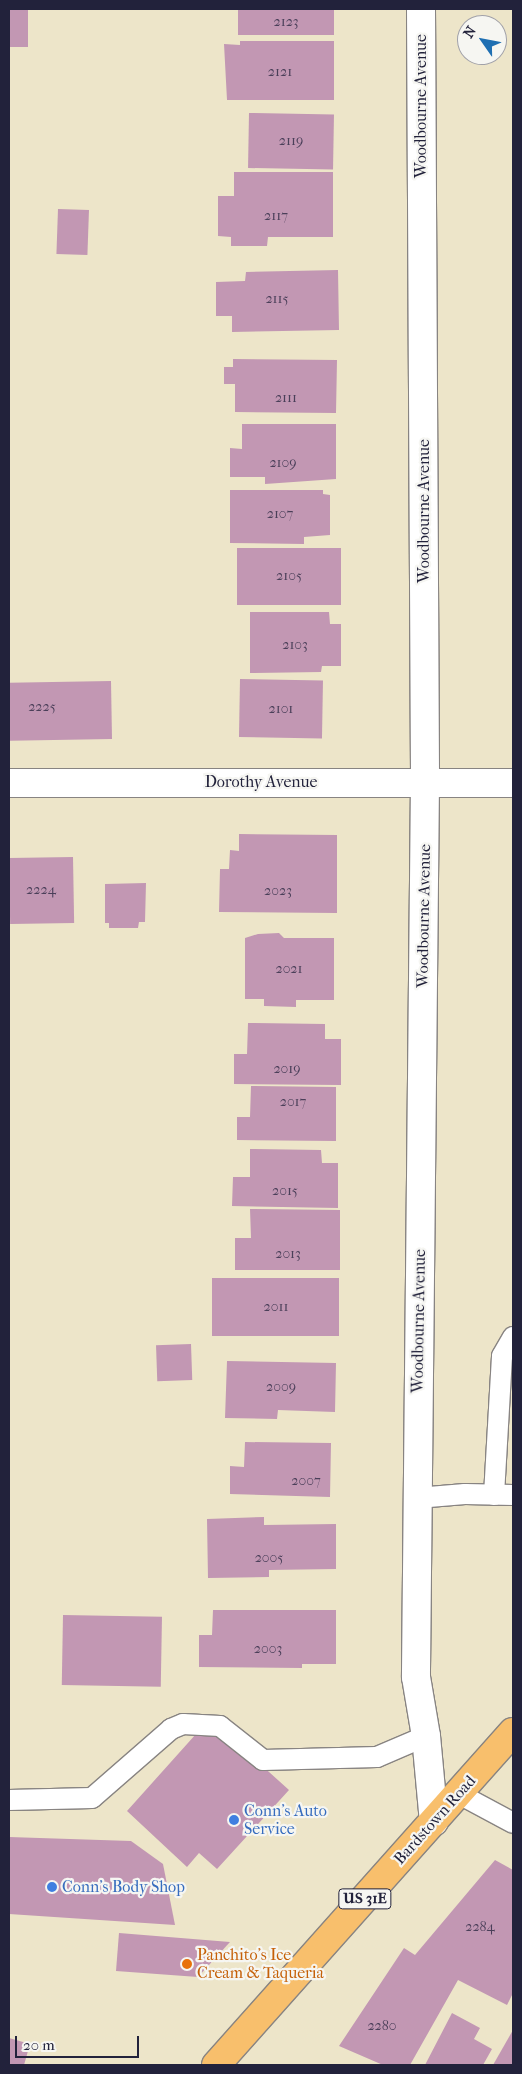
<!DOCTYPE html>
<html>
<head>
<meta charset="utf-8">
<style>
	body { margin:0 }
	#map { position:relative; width:522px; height:2074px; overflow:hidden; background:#ede5c9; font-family:"IM FELL French Canon",serif }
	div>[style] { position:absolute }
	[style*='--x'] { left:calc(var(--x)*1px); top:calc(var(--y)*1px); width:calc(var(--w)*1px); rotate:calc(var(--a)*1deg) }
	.building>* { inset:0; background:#c297b3; transform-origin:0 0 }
	.roads { filter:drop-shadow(1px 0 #888482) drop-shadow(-1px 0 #888482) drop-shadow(0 1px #888482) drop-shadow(0 -1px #888482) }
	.service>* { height:20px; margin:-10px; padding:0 10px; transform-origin:10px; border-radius:10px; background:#fff }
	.minor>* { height:28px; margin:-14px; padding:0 14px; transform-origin:14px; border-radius:14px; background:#fff }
	.primary>* { height:28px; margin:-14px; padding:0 14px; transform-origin:14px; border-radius:14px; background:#f8bf6c }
	.dots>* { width:14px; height:14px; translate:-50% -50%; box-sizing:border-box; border:2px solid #f6f6f2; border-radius:50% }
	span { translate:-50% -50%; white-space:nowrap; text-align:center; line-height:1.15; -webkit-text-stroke:4.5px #f6f6f2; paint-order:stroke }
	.number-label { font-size:14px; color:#4a3f59 }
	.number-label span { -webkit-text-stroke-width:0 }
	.shield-label span { padding:1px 4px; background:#f6f6f2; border:1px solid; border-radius:4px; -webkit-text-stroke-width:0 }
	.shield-label { font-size:15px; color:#22223b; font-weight:700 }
	.street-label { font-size:16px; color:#22223b }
	.shop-label { font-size:16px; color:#366cbe }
	.left { translate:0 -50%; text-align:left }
	.food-label { font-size:16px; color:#c56008 }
	.frame { position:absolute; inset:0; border:10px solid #22223b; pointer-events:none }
	.north { position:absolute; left:457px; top:15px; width:50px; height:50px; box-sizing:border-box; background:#f6f6f2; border:1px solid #a1a1a9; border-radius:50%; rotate:303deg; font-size:14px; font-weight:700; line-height:20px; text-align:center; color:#22223b }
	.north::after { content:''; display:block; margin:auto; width:18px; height:22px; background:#1f6fb2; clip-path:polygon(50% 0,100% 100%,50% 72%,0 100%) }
	.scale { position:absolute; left:15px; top:2036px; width:124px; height:22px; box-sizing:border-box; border:2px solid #22223b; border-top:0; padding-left:6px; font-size:15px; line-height:18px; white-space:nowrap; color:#22223b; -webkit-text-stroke:4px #f6f6f2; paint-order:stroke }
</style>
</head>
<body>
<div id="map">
	<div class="building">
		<i style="left:9px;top:9px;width:19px;height:38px"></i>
		<i style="left:238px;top:9px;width:96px;height:26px"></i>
		<i style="clip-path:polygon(240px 41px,334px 41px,334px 100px,227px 100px,224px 44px,240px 45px)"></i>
		<i style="left:249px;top:113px;width:85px;height:55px;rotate:1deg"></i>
		<i style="clip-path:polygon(234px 172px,333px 172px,333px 237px,268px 237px,267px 246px,231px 246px,231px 237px,218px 236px,218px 196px,234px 196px)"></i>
		<i style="left:58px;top:209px;width:31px;height:45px;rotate:2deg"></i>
		<i style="clip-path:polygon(338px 270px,339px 330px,232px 332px,232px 316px,216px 316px,216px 282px,245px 281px,246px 272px)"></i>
		<i style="clip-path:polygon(233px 359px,337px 360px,336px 413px,235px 412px,235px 384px,224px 384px,224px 367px,233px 367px)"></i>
		<i style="clip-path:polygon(242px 424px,336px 424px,336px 479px,265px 484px,265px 477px,230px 477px,230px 448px,242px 449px)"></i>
		<i style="clip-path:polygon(230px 490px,323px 490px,323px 494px,330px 495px,330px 535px,304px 537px,304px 544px,230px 543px)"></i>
		<i style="left:237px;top:548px;width:104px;height:57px"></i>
		<i style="clip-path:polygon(250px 612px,329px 612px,330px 624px,341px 624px,341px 666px,322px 666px,321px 672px,250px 673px)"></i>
		<i style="left:240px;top:679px;width:83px;height:58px;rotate:1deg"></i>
		<i style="left:111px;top:681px;width:58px;height:102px;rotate:89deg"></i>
		<i style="clip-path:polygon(239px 834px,337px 835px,337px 913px,219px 912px,220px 869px,229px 869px,230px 850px,239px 851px)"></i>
		<i style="left:73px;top:857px;width:66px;height:64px;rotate:89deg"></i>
		<i style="clip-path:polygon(146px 883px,145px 922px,139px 922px,138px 928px,109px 928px,109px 923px,105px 923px,105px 884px)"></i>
		<i style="clip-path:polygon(279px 933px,284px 938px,334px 938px,334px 1000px,296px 1000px,296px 1007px,264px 1006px,264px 999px,245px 999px,245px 938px,258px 934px)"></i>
		<i style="clip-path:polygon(248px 1023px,325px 1024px,325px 1039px,341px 1039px,341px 1085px,234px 1084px,234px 1054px,247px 1054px)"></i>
		<i style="clip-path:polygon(251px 1086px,336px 1087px,336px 1141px,237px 1140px,237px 1117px,250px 1117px)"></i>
		<i style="clip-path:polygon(250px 1149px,321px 1150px,322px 1163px,338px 1163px,338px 1208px,232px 1206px,233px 1177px,250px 1177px)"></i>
		<i style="clip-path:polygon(250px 1209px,340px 1210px,340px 1270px,235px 1270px,235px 1238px,251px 1238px)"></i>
		<i style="left:212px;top:1278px;width:127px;height:58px"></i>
		<i style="left:191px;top:1344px;width:36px;height:35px;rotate:88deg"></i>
		<i style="clip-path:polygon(227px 1361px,336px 1363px,335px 1412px,278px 1410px,277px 1419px,225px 1418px)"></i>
		<i style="clip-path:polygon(245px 1442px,331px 1443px,330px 1497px,230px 1494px,230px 1466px,244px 1467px)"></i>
		<i style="clip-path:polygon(264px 1517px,264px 1525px,336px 1524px,336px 1569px,269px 1570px,269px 1577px,208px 1578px,207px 1519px)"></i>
		<i style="clip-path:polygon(213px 1610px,336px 1610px,336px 1664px,302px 1664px,302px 1668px,199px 1667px,199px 1635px,212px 1635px)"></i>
		<i style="left:63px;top:1615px;width:99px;height:70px;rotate:1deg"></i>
		<i style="clip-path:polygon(196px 1734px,216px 1735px,233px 1750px,238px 1744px,289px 1790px,217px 1869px,199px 1853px,187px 1867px,127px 1811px)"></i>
		<i style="clip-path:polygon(9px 1837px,131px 1841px,163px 1864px,175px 1925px,9px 1914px)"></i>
		<i style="clip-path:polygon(495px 1860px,513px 1870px,513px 1993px,507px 2005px,458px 1980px,410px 2065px,383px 2065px,339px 2046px,404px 1948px,415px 1955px)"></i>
		<i style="clip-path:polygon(119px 1933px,230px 1942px,198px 1977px,116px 1971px)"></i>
		<i style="clip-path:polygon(452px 2013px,480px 2028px,474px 2039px,492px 2049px,483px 2065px,425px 2065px)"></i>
		<i style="clip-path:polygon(513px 2030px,513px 2065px,493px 2065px)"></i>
		<i style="clip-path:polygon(9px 2038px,30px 2044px,24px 2065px,9px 2065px)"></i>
	</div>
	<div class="roads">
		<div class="service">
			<i style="--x:494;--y:1495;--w:139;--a:-86.7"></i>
			<i style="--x:502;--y:1356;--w:22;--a:-60"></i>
			<i style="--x:417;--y:1498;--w:48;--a:-4.8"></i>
			<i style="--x:465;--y:1494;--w:48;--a:1.2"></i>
			<i style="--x:459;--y:1794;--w:61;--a:28.2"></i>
			<i style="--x:9;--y:1800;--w:83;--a:-1.4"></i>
			<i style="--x:92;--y:1798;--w:105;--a:-41.1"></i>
			<i style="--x:171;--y:1729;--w:13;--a:-23"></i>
			<i style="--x:183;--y:1724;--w:37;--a:3"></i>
			<i style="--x:220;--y:1726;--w:55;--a:38.3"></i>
			<i style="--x:263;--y:1760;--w:114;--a:-1.5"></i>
			<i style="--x:377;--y:1757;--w:53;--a:-23.2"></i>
		</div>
		<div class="minor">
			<i style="--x:421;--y:9;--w:773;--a:89.7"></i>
			<i style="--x:425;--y:782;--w:895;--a:90.58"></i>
			<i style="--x:416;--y:1677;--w:60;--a:80.4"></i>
			<i style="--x:426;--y:1736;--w:86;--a:84.7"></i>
			<i style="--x:9;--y:783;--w:504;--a:0"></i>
		</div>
		<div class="primary">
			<i style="--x:216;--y:2065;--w:446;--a:-48.3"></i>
		</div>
	</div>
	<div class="dots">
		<i style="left:234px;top:1820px;background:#3f7fe0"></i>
		<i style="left:52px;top:1887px;background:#3f7fe0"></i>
		<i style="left:187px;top:1964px;background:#e8710a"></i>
	</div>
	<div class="number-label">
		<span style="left:286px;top:22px">2123</span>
		<span style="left:280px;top:72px">2121</span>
		<span style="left:291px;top:141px">2119</span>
		<span style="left:276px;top:216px">2117</span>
		<span style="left:277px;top:299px">2115</span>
		<span style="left:286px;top:398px">2111</span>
		<span style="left:283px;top:463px">2109</span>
		<span style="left:280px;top:514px">2107</span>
		<span style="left:289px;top:576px">2105</span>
		<span style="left:295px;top:645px">2103</span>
		<span style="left:42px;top:707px">2225</span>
		<span style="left:281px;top:709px">2101</span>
		<span style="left:41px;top:890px">2224</span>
		<span style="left:278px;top:891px">2023</span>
		<span style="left:289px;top:969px">2021</span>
		<span style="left:287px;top:1069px">2019</span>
		<span style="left:293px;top:1102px">2017</span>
		<span style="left:285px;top:1191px">2015</span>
		<span style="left:288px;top:1254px">2013</span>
		<span style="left:276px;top:1307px">2011</span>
		<span style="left:281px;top:1387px">2009</span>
		<span style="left:306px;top:1481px">2007</span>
		<span style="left:269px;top:1558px">2005</span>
		<span style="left:268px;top:1649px">2003</span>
		<span style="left:480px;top:1927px">2284</span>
		<span style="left:382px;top:2026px">2280</span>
	</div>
	<div class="shield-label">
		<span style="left:365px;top:1899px">US 31E</span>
	</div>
	<div class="street-label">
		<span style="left:421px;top:106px;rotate:-90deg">Woodbourne Avenue</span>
		<span style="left:424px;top:511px;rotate:-90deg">Woodbourne Avenue</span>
		<span style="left:261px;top:782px">Dorothy Avenue</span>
		<span style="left:424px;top:916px;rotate:-89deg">Woodbourne Avenue</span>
		<span style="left:419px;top:1321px;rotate:-89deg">Woodbourne Avenue</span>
		<span style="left:435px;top:1820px;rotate:-48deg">Bardstown Road</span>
	</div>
	<div class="shop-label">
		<span class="left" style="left:244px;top:1820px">Conn's Auto<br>Service</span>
		<span class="left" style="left:62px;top:1887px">Conn's Body Shop</span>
	</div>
	<div class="food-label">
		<span class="left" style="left:197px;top:1964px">Panchito's Ice<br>Cream &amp; Taqueria</span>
	</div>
	<div class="frame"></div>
	<div class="north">N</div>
	<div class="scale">20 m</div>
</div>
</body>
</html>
